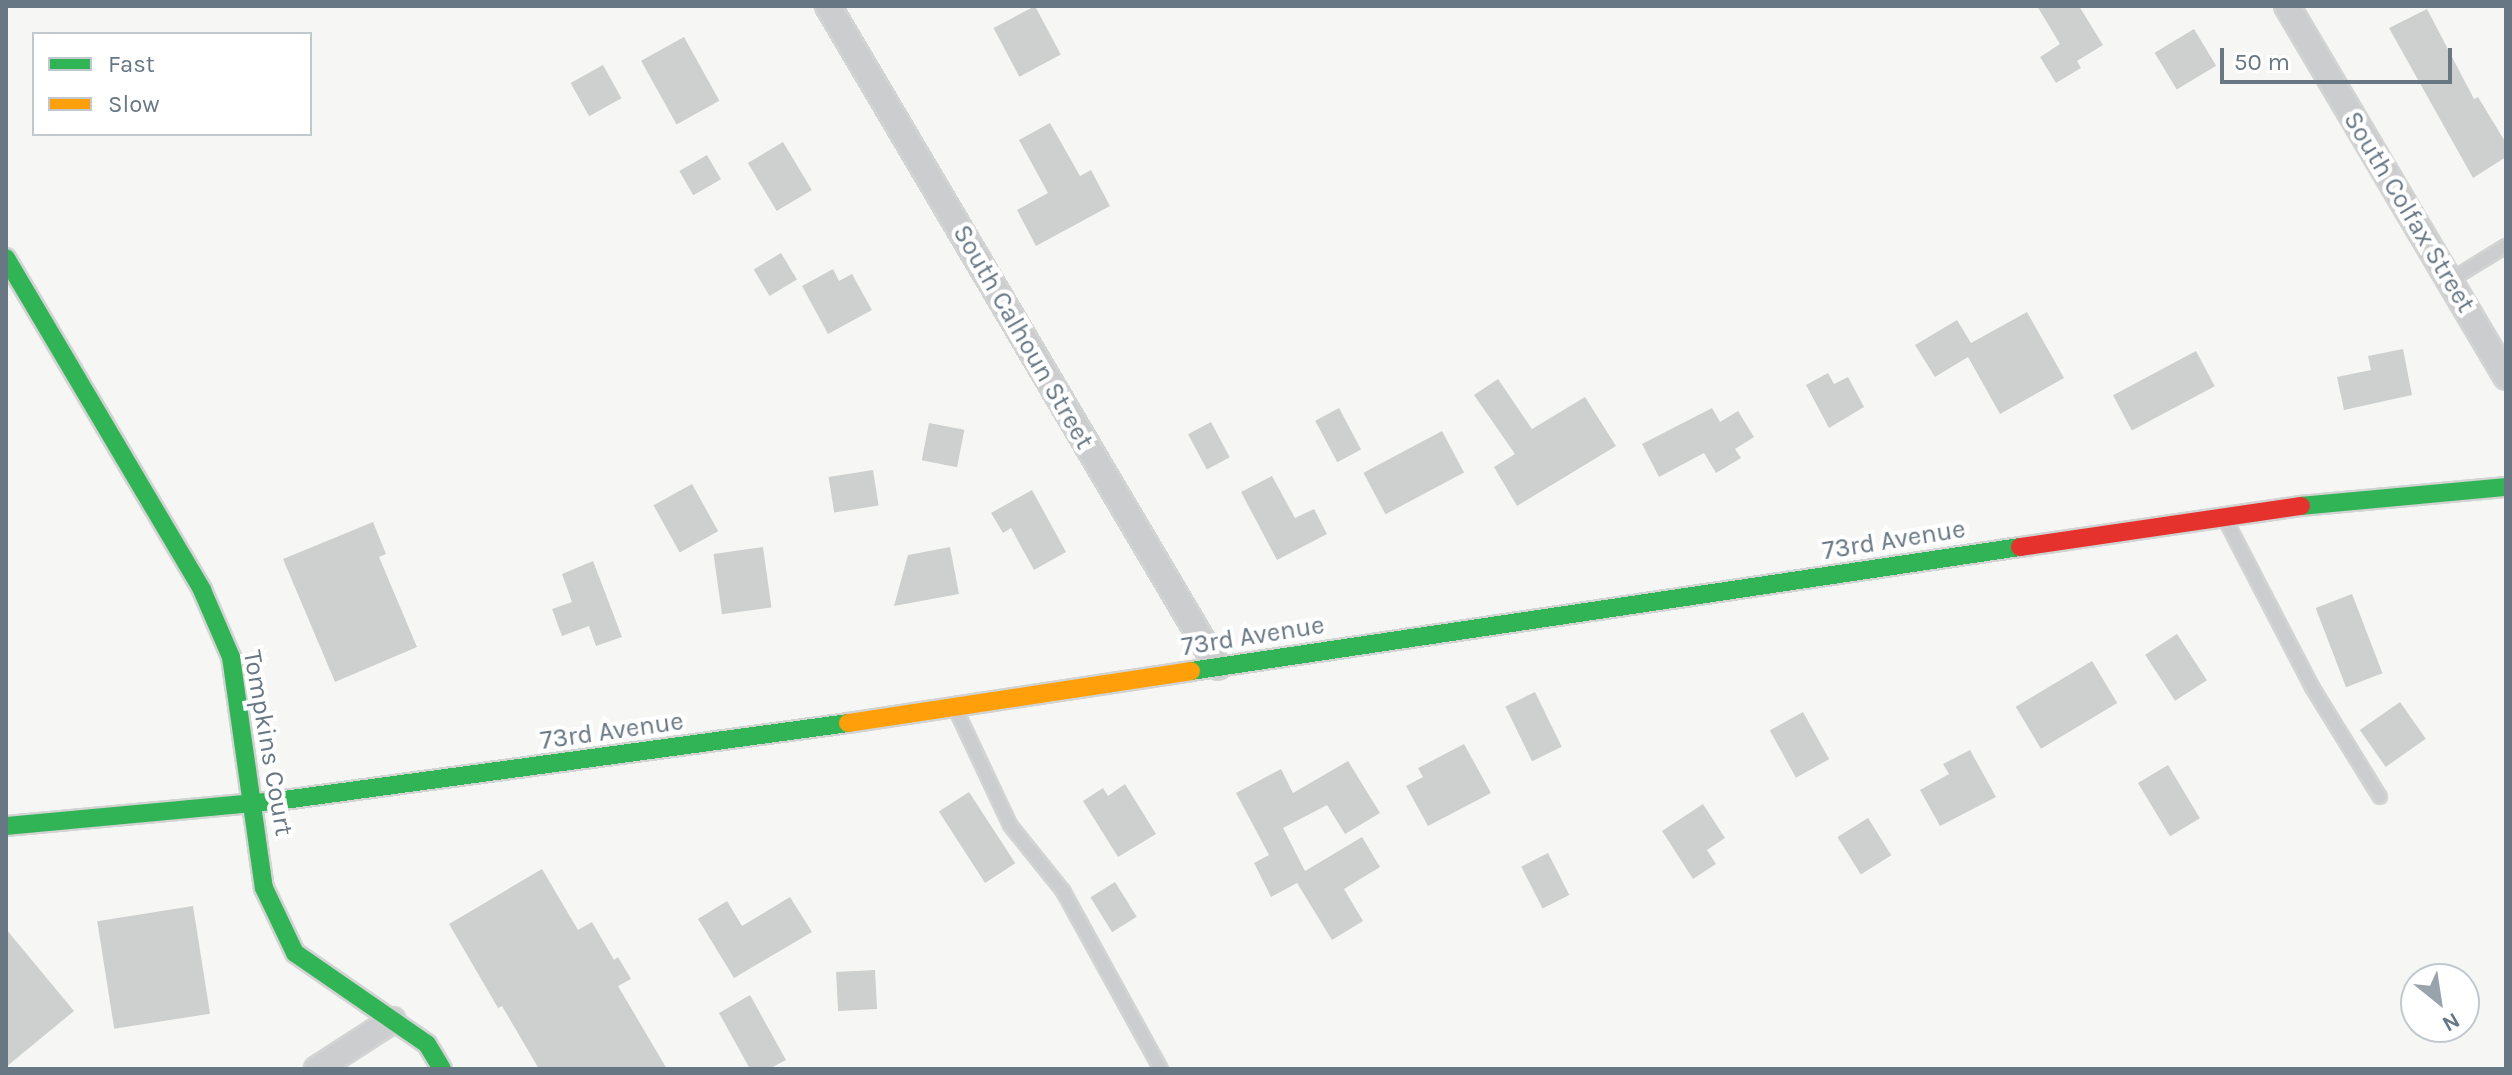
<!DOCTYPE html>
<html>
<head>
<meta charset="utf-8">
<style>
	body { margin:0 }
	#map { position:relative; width:2512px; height:1075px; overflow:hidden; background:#f6f6f5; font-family:Karla,sans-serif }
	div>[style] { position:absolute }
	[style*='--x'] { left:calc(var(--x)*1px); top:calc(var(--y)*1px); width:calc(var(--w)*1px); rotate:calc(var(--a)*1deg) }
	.building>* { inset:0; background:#ced0d0; transform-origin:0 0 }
	.roads { filter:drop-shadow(2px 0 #d2d3d3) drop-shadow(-2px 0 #d2d3d3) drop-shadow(0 2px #d2d3d3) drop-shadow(0 -2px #d2d3d3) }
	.lane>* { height:12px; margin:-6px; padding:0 6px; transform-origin:6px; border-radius:6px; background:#cccdce }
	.street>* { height:24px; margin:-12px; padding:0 12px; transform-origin:12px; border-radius:12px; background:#cccdce }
	.fast>* { height:18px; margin:-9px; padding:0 9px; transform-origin:9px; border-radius:9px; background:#30b455 }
	.slow>* { height:18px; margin:-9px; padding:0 9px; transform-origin:9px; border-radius:9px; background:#ff9f0a }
	.jam>* { height:18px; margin:-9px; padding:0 9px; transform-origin:9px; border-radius:9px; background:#e5322d }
	span { translate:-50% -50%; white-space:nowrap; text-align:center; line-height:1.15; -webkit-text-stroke:8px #fff; paint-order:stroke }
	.street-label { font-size:26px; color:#677784 }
	.frame { position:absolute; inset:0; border:8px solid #677784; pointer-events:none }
	.legend { position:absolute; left:32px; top:32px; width:280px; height:104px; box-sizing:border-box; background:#fff; border:2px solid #c2c9ce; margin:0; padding:10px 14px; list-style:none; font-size:24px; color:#677784 }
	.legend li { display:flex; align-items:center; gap:16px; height:40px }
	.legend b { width:40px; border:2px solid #c2c9ce }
	.north { position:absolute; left:2400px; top:963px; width:80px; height:80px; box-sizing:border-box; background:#fff; border:2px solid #c2c9ce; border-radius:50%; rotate:150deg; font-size:22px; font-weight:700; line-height:32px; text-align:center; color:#677784 }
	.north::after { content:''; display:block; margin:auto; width:28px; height:36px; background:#99a3ac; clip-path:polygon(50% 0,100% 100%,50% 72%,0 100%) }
	.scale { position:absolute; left:2220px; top:48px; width:232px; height:36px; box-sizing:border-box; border:4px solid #677784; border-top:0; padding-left:10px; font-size:24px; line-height:28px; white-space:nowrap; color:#677784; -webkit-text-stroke:6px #fff; paint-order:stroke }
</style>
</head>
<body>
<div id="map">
	<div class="building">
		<i style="left:1035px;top:6px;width:55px;height:47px;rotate:62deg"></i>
		<i style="clip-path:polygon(2037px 6px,2079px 6px,2103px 45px,2077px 61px,2081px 68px,2056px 83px,2040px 57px,2060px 44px)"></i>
		<i style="clip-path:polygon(2427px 9px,2474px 99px,2478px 97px,2506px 143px,2506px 157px,2473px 178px,2389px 28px)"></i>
		<i style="left:2194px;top:29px;width:43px;height:46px;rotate:59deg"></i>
		<i style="left:684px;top:37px;width:73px;height:49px;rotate:61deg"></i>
		<i style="left:603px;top:65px;width:38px;height:37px;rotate:61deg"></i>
		<i style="clip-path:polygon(1050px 123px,1080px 176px,1091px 170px,1110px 206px,1036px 246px,1017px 210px,1048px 193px,1019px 140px)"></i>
		<i style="left:783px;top:142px;width:56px;height:41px;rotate:59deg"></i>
		<i style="left:707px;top:155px;width:28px;height:32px;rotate:60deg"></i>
		<i style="left:781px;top:253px;width:31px;height:32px;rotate:59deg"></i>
		<i style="clip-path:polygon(833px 269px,839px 281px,852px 274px,872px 310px,828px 334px,802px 286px)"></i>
		<i style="clip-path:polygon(2027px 312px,2064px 378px,2000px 414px,1968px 357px,1935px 377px,1915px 345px,1957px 320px,1971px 343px)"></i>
		<i style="clip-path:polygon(2403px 349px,2412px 395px,2344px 410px,2337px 377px,2371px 370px,2368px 356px)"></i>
		<i style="left:2196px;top:351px;width:40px;height:94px;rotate:62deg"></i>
		<i style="clip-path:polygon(1828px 373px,1834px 384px,1848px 377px,1864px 407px,1829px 428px,1806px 385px)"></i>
		<i style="clip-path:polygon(1498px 379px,1532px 429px,1585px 397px,1616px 446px,1517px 506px,1494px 467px,1515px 454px,1474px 395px)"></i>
		<i style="left:1339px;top:408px;width:47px;height:27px;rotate:62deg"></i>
		<i style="clip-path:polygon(1712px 408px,1720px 422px,1738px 411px,1754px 437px,1735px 449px,1741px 458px,1716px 473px,1704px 453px,1659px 477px,1642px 444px)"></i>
		<i style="left:1211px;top:422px;width:40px;height:26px;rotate:62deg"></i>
		<i style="left:929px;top:423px;width:36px;height:38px;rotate:11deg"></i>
		<i style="left:1442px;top:431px;width:47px;height:89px;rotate:62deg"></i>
		<i style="left:873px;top:470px;width:36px;height:45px;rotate:81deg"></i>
		<i style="clip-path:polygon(1272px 476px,1295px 518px,1314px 509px,1327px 534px,1277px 560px,1241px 492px)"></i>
		<i style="left:692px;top:484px;width:54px;height:44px;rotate:61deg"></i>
		<i style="clip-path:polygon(1032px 490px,1066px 552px,1034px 570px,1011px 528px,1003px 533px,991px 513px)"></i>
		<i style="clip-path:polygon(373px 522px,386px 554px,379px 557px,417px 647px,335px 682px,283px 559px)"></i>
		<i style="left:763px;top:547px;width:61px;height:50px;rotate:82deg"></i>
		<i style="clip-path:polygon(950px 547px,959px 594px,894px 606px,908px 555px)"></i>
		<i style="clip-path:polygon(593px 561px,622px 637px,596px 646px,589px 626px,562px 636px,552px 609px,572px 602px,562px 574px)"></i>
		<i style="left:2352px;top:594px;width:85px;height:39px;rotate:69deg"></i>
		<i style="left:2177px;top:634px;width:55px;height:38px;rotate:57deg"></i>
		<i style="left:2092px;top:661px;width:49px;height:89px;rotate:59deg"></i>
		<i style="left:1535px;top:692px;width:61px;height:33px;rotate:64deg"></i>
		<i style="left:2400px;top:702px;width:45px;height:49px;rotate:55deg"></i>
		<i style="left:1803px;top:712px;width:54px;height:38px;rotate:61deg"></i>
		<i style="clip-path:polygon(1464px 744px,1491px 793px,1428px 826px,1406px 786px,1423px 777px,1418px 768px)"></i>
		<i style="clip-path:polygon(1970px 750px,1996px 797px,1940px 826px,1920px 790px,1949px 774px,1943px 764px)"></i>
		<i style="clip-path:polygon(1348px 761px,1380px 813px,1345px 834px,1327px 805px,1283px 828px,1305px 871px,1362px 837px,1380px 867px,1344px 889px,1363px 921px,1332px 940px,1297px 883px,1271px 897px,1254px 863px,1269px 855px,1236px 793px,1281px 769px,1293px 793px)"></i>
		<i style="left:2168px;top:765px;width:62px;height:35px;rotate:59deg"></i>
		<i style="clip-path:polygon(1125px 784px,1156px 834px,1118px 857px,1083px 801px,1103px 788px,1108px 796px)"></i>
		<i style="left:969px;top:792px;width:85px;height:36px;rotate:57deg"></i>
		<i style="clip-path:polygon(1703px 804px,1725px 838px,1707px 850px,1716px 864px,1693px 879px,1662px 831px)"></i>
		<i style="left:1868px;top:818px;width:44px;height:36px;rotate:58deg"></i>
		<i style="left:1548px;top:853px;width:47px;height:30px;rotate:63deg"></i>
		<i style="clip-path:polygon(542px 869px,578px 930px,592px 922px,614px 960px,618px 957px,631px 979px,618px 986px,667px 1069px,539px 1069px,502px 1006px,498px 1008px,449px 924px)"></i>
		<i style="left:1115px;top:882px;width:41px;height:29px;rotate:58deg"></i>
		<i style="clip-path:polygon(790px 897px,812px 932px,734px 978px,698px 919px,727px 901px,742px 926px)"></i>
		<i style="left:193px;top:906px;width:109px;height:97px;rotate:81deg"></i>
		<i style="clip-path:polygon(6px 929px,74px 1011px,6px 1067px)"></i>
		<i style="left:875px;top:970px;width:39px;height:39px;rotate:87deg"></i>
		<i style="clip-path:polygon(750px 995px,786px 1060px,769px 1069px,750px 1069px,719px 1013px)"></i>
	</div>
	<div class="roads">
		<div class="lane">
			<i style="--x:2449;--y:281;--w:67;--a:-31.6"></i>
			<i style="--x:2225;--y:519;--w:189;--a:62.6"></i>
			<i style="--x:2312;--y:687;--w:129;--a:58.3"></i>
			<i style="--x:956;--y:710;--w:127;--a:64.8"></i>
			<i style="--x:1010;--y:825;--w:85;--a:51.2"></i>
			<i style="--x:1063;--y:891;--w:203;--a:61.2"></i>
		</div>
		<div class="street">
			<i style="--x:828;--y:6;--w:767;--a:59.46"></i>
			<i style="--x:2287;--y:6;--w:431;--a:59.4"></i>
			<i style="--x:317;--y:1069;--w:90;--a:-32.8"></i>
		</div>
		<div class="fast">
			<i style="--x:6;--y:258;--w:386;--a:59.4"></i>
			<i style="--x:202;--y:590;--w:73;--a:66.6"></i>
			<i style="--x:231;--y:657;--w:233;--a:81.9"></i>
			<i style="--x:264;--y:888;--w:72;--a:64.5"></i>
			<i style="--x:295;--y:953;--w:160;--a:34.6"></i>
			<i style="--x:427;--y:1044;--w:29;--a:59"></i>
			<i style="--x:2301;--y:506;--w:206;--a:-5.3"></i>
			<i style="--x:1191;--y:671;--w:838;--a:-8.51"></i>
			<i style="--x:6;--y:826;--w:279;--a:-5.3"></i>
			<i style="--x:284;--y:800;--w:569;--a:-7.77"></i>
		</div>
		<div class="slow">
			<i style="--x:848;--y:723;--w:347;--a:-8.6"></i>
		</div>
		<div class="jam">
			<i style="--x:2020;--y:547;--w:284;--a:-8.3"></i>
		</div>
	</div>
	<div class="street-label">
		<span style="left:2409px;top:212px;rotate:59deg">South Colfax Street</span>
		<span style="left:1023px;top:337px;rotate:60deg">South Calhoun Street</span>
		<span style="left:1894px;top:540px;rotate:-9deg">73rd Avenue</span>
		<span style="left:1253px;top:636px;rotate:-9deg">73rd Avenue</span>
		<span style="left:612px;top:731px;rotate:-8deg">73rd Avenue</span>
		<span style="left:268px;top:743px;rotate:80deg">Tompkins Court</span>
	</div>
	<div class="frame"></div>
	<ul class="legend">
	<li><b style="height:10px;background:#30b455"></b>Fast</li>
	<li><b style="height:10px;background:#ff9f0a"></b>Slow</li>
	</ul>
	<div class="north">N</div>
	<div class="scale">50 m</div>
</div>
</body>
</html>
